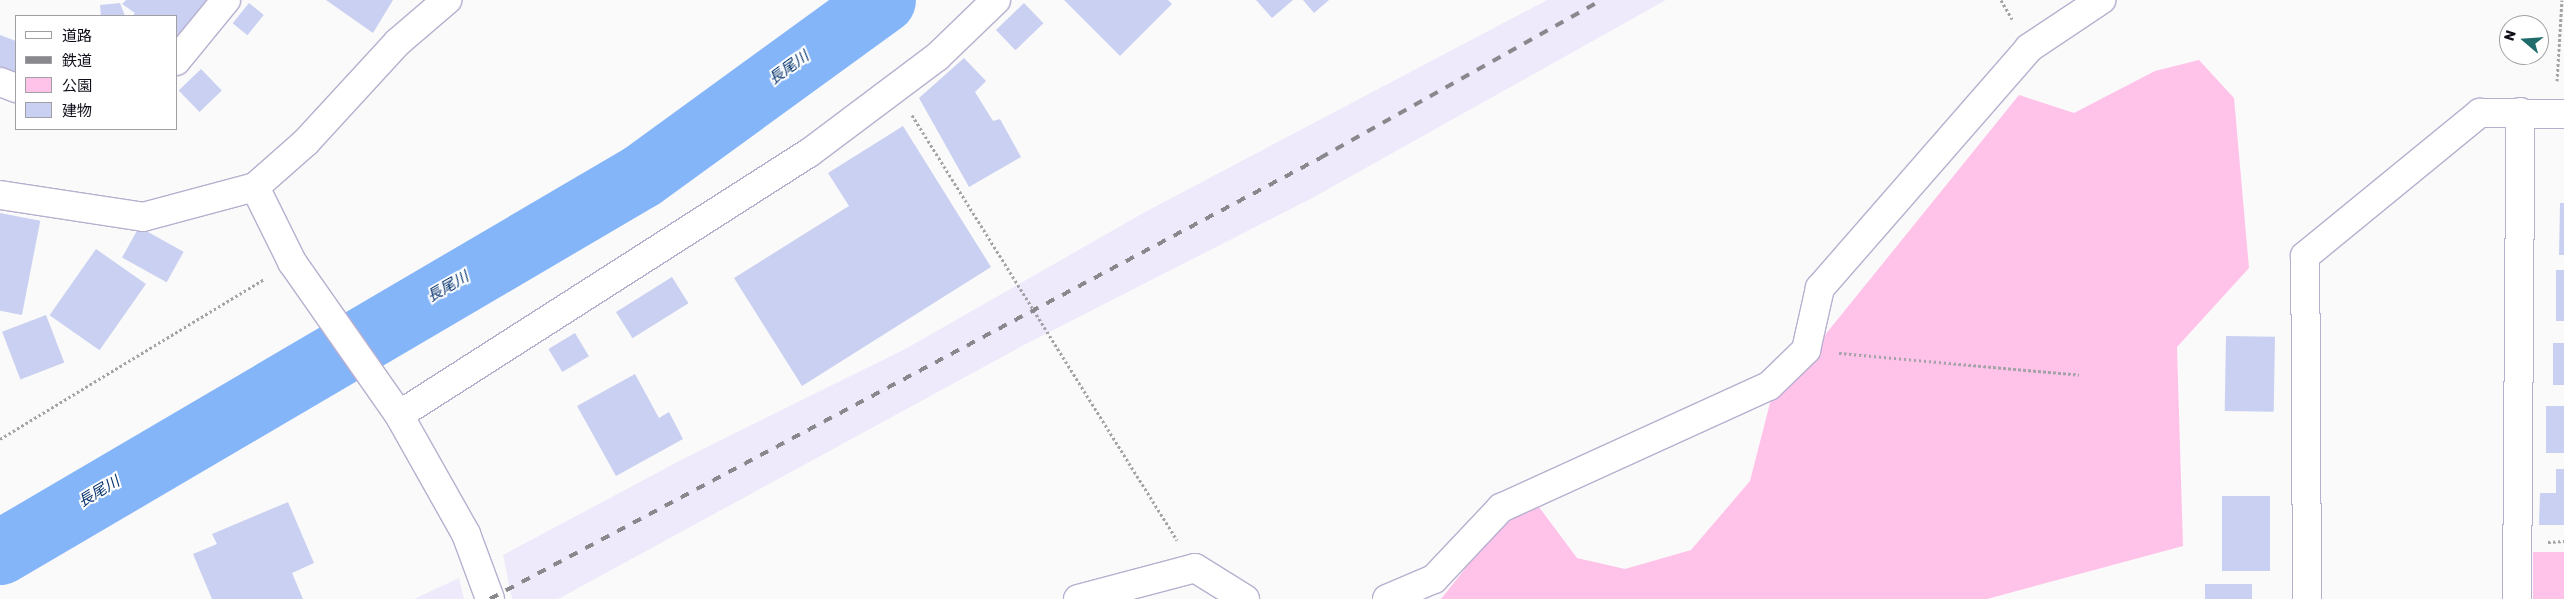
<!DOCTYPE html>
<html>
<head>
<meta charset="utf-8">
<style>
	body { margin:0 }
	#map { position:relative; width:2564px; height:599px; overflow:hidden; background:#fafafa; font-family:Rubik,"Noto Sans JP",sans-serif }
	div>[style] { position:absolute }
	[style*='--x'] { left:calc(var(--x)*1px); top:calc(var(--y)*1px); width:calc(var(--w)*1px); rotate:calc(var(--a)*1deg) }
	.built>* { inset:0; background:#efeafb }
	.green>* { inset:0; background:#ffc2e9; transform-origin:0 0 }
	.river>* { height:65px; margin:-32.5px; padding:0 32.5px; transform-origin:32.5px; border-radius:32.5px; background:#85b5f9 }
	.building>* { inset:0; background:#cad0f1; transform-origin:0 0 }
	.path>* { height:3px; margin-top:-1.5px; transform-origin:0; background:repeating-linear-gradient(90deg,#a4a3a7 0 2.5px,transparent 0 5px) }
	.roads { filter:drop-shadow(1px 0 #b8afcf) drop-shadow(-1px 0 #b8afcf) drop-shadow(0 1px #b8afcf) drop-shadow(0 -1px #b8afcf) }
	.minor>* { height:28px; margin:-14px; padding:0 14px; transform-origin:14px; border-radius:14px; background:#fff }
	.rail>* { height:4px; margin-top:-2px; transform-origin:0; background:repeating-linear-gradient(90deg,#89888d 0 9px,transparent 0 18px) }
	span { translate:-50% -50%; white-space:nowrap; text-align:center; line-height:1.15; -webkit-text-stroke:4px #fff; paint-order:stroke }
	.water-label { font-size:15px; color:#05336e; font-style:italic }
	.legend { position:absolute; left:15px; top:15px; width:162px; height:115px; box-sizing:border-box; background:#fff; border:1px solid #a09fa3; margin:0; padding:6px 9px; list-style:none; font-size:15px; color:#110e19 }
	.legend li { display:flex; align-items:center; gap:10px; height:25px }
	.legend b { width:25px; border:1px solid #a09fa3 }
	.north { position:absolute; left:2499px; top:15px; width:50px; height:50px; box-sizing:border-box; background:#fff; border:1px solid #a09fa3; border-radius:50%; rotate:288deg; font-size:14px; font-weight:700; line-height:20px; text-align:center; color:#110e19 }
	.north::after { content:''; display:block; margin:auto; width:18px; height:22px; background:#206c6c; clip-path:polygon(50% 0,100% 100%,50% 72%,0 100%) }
</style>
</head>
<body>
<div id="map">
	<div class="built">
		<i style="clip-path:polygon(1547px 0,1666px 0,1314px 197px,1022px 346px,558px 599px,512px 599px,503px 555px,683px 459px,907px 348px,1145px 212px)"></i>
		<i style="clip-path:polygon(459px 578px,464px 599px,414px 599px)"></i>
	</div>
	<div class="green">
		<i style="clip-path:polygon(2199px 60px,2234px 98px,2249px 268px,2177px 347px,2183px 546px,1987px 599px,1441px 599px,1507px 516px,1536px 503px,1577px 558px,1625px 569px,1691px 550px,1750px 481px,1770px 403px,2019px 95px,2074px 113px,2155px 71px)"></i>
		<i style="left:2533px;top:552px;width:31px;height:47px"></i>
	</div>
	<div class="river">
		<i style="--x:0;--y:552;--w:743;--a:-30.4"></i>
		<i style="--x:641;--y:176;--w:299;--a:-36"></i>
	</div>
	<div class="building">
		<i style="clip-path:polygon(126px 0,216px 0,176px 48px,176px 16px,132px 16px,135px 13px,122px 4px)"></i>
		<i style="clip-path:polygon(326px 0,393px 0,373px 33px)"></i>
		<i style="clip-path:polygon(1064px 0,1168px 0,1172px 4px,1120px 56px)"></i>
		<i style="clip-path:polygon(1256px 0,1293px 0,1272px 18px)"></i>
		<i style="clip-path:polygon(1303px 0,1329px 0,1314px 13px)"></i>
		<i style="clip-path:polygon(120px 3px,125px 16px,101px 16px,100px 5px)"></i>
		<i style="left:249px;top:3px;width:19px;height:26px;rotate:39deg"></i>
		<i style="left:1024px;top:3px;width:28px;height:39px;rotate:46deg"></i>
		<i style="clip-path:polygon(0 35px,16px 41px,15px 72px,0 67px)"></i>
		<i style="clip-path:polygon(964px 58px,986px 81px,975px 92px,993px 121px,1000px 119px,1021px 157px,969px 187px,919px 98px)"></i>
		<i style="left:201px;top:69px;width:30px;height:31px;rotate:46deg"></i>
		<i style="clip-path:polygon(903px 126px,991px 267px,802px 386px,734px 278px,849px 206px,828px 173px)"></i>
		<i style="clip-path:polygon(2560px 203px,2564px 203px,2564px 255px,2559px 255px)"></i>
		<i style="left:0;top:213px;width:41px;height:96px;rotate:11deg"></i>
		<i style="left:139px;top:227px;width:51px;height:35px;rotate:29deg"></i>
		<i style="left:96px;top:249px;width:61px;height:81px;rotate:35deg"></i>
		<i style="left:2556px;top:270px;width:8px;height:51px"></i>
		<i style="left:672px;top:277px;width:31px;height:66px;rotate:58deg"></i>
		<i style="left:46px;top:315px;width:51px;height:47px;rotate:69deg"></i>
		<i style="left:575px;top:333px;width:27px;height:31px;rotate:59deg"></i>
		<i style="left:2226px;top:336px;width:49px;height:75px;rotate:1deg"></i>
		<i style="left:2553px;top:343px;width:11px;height:42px"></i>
		<i style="clip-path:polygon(635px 374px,659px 418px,669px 412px,683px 439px,616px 476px,577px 406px)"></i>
		<i style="left:2546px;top:406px;width:18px;height:47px"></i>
		<i style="clip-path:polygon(2556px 469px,2564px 469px,2564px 525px,2539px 525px,2540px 493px,2556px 493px)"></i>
		<i style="left:2222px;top:496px;width:48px;height:75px"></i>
		<i style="clip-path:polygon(288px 502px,314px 563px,292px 573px,303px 599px,212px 599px,193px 554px,217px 544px,212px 534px)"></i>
		<i style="left:2205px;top:584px;width:47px;height:15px"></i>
	</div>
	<div class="path">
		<i style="--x:2001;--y:0;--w:22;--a:60"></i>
		<i style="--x:2557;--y:81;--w:81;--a:-86.5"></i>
		<i style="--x:912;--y:115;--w:501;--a:58.06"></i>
		<i style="--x:1839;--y:353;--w:241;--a:5.2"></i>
		<i style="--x:0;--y:439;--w:309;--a:-31.2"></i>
		<i style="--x:2548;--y:542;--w:16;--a:-4"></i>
	</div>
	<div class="roads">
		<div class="minor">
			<i style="--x:176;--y:61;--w:79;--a:-50.7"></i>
			<i style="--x:0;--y:82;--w:17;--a:21"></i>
			<i style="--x:255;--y:187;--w:84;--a:63.7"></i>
			<i style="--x:292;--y:262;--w:187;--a:55"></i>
			<i style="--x:399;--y:415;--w:137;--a:60.6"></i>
			<i style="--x:466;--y:534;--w:69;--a:69.7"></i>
			<i style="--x:0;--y:195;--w:145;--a:8.7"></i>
			<i style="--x:143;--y:217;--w:116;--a:-15"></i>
			<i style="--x:255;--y:187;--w:68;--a:-41.4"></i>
			<i style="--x:306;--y:142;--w:136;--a:-47.4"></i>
			<i style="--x:398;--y:42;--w:65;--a:-40.6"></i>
			<i style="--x:399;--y:415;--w:487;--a:-32.6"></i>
			<i style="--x:809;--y:153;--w:160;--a:-36.9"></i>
			<i style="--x:937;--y:57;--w:82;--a:-44"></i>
			<i style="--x:1078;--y:599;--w:121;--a:-14.8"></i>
			<i style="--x:1195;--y:568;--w:59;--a:31.8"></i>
			<i style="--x:1387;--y:599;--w:51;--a:-23.1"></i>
			<i style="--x:1434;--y:579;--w:98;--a:-46.7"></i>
			<i style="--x:1501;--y:508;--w:294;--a:-24.5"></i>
			<i style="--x:1769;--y:386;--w:52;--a:-44.2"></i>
			<i style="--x:1806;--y:350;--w:64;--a:-77.3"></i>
			<i style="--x:1820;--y:288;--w:318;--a:-48.9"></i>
			<i style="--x:2029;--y:48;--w:87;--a:-33.7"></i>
			<i style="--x:2307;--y:599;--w:343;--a:-90.3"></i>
			<i style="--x:2305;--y:256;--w:226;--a:-39.3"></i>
			<i style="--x:2480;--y:113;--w:84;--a:0.7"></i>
			<i style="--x:2517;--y:599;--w:487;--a:-89.6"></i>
		</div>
	</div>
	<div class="rail">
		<i style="--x:490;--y:599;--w:940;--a:-27.98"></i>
		<i style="--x:1320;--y:158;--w:322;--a:-29.3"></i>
	</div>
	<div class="water-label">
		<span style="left:789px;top:68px;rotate:-36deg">長尾川</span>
		<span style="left:448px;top:287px;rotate:-30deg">長尾川</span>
		<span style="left:99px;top:492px;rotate:-31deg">長尾川</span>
	</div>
	<ul class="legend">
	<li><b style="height:6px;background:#fff"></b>道路</li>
	<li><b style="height:6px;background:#89888d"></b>鉄道</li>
	<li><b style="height:14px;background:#ffc2e9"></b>公園</li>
	<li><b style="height:14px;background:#cad0f1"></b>建物</li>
	</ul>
	<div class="north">N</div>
</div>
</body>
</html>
